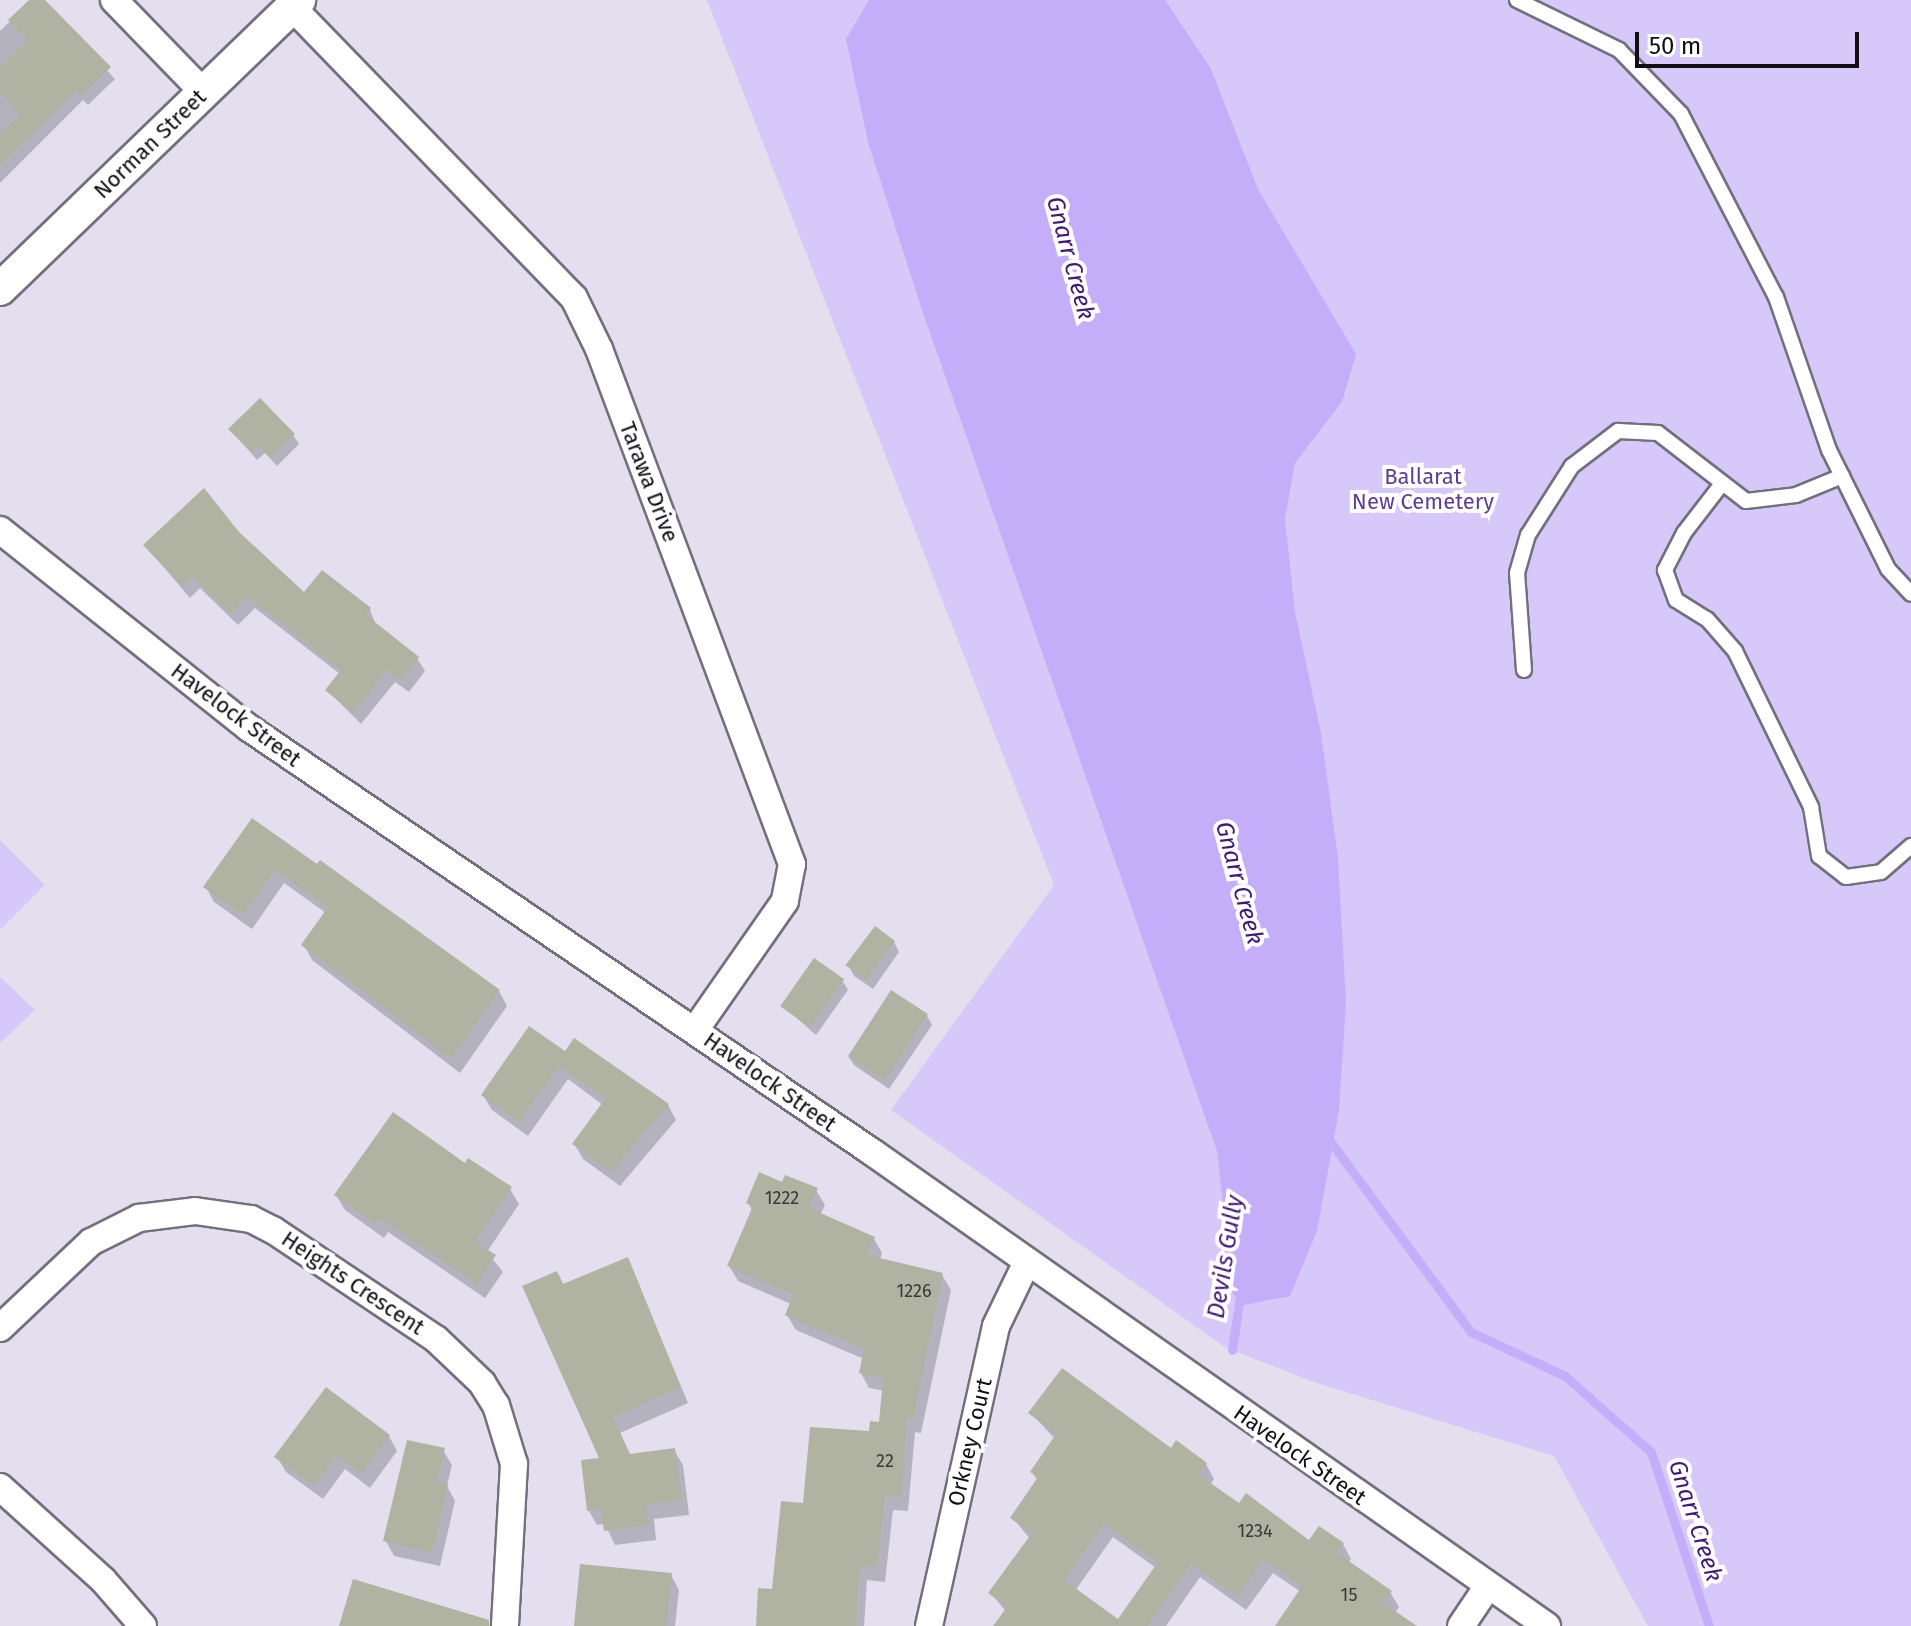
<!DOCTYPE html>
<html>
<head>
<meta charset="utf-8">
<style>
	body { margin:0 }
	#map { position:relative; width:1911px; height:1626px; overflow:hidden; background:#e3dfef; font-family:"Fira Sans",sans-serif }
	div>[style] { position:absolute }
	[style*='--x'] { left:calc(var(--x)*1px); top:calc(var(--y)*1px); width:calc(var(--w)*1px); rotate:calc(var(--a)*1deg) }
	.green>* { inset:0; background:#d7c8fa }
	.water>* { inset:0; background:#c5aef9 }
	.shadow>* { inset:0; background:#0003 }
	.stream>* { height:9px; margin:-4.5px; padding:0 4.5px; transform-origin:4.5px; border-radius:4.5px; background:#c5aef9 }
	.building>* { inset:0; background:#b0b2a2; transform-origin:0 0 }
	.roads { filter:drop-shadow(2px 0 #736f7d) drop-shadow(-2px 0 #736f7d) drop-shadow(0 2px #736f7d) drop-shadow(0 -2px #736f7d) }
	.service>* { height:14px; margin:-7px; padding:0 7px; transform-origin:7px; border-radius:7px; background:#fff }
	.minor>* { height:26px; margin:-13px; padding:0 13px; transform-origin:13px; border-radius:13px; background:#fff }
	.tertiary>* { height:32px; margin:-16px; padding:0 16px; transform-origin:16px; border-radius:16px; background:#fff }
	span { translate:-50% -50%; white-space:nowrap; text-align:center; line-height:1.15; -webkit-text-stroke:8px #fff; paint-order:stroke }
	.number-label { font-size:18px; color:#383838 }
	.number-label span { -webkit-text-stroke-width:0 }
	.street-label { font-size:22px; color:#100f14 }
	.park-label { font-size:22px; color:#5e3e94 }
	.water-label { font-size:24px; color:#401b70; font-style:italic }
	.scale { position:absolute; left:1635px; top:32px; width:224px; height:36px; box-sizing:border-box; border:4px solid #100f14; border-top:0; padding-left:10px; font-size:24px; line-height:28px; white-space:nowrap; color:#100f14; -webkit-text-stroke:6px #fff; paint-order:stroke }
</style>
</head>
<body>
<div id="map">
	<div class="green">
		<i style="clip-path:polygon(707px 0,1911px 0,1911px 1626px,1648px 1626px,1554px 1456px,1317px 1383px,1226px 1348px,891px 1110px,1054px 885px)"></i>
		<i style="clip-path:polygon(0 840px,45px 885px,0 930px)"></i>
		<i style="clip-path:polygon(0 977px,35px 1010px,0 1043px)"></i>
	</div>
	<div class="water">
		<i style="clip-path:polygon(869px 0,1165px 0,1211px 69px,1258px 189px,1356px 354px,1342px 402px,1295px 463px,1285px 519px,1295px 612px,1321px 733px,1338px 858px,1346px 1003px,1339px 1110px,1317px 1231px,1290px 1296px,1245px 1305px,1218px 1279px,1224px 1214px,1217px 1151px,922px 310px,868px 142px,846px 39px)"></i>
	</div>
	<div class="shadow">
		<i style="clip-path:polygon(32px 0,43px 0,115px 79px,88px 105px,83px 100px,0 183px,0 31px)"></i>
		<i style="clip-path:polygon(230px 429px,293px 435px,299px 444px,277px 466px,265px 453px,257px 460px)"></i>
		<i style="clip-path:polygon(238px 533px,305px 595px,322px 573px,370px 610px,376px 625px,417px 658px,425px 671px,409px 692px,395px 682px,361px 724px,327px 690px,340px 674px,255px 608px,238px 625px,200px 588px,190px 598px,145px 545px)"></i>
		<i style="clip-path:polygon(252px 821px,499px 991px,507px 1006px,460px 1073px,312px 960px,304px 945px,326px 913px,284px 883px,252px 929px,214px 902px,206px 887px)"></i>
		<i style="clip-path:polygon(894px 942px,899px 952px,873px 989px,854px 976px,849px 966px)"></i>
		<i style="clip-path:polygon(842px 980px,848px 990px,816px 1035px,783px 1006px)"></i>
		<i style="clip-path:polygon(927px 1016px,932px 1025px,889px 1089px,854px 1065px,848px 1056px)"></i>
		<i style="clip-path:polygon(565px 1054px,668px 1105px,676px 1120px,620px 1186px,583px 1159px,575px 1145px,603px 1105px,568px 1079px,528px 1136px,492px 1110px,483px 1095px)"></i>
		<i style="clip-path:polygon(466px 1166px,510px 1189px,519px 1204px,487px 1252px,503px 1272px,485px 1298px,388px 1232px,384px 1238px,345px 1210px,336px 1195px)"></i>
		<i style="clip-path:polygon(783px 1185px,816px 1190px,825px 1205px,820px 1215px,874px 1239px,882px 1253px,880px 1260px,942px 1275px,951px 1290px,921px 1433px,915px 1432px,908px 1511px,893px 1510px,885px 1582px,867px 1580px,864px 1626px,759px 1626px,805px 1505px,880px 1424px,884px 1391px,869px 1388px,861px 1373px,864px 1359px,796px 1330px,787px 1315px,791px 1304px,738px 1281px,729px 1266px,753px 1212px,748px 1203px)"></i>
		<i style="clip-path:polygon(627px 1259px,688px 1403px,620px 1433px,630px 1456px,674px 1450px,683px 1465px,689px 1515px,654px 1519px,656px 1540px,615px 1545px,605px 1524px,597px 1525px,589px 1511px,602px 1459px,563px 1286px)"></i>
		<i style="clip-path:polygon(1031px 1413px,1206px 1464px,1214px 1479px,1210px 1485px,1239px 1506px,1310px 1543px,1343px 1544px,1351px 1559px,1348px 1563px,1390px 1592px,1399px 1607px,1395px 1613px,1404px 1626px,1276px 1626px,1301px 1592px,1273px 1573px,1246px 1610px,1200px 1577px,1166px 1626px,1149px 1626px,1139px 1619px,1156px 1568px,1113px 1537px,1075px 1591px,1125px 1626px,996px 1626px,1006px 1612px,991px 1593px,1030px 1539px,1013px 1518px,1038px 1481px,1032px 1472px,1055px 1439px)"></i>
		<i style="clip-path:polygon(389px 1436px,397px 1451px,370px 1488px,345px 1469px,323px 1499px,286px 1472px,277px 1457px)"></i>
		<i style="clip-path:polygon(443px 1450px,452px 1465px,447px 1486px,455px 1501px,440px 1566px,394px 1556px,386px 1541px)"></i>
		<i style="clip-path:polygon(671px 1575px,679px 1590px,675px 1626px,576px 1626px)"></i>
	</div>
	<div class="stream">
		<i style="--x:1327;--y:1137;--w:242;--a:53.6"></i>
		<i style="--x:1471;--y:1332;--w:104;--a:25.1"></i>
		<i style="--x:1565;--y:1376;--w:115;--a:41.5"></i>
		<i style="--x:1651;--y:1452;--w:183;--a:71.6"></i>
		<i style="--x:1232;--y:1350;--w:61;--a:-81.5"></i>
	</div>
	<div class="building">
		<i style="clip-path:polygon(29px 0,45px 0,111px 67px,81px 96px,76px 91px,0 165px,0 133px,21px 115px,0 93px,0 67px,27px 40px,8px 20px)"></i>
		<i style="clip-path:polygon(260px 398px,295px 434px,270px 458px,258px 445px,251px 452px,228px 429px)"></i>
		<i style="clip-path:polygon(204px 488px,239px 532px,304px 592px,322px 570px,371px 608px,366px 615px,419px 657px,401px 681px,387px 670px,353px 713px,325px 690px,341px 670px,247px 597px,230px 614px,192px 576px,182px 586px,143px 545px)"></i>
		<i style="clip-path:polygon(252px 818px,317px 864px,320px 860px,500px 990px,451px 1059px,301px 945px,328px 907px,275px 870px,243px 915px,203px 887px)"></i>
		<i style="left:875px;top:926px;width:25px;height:49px;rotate:37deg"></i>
		<i style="left:814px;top:958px;width:37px;height:59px;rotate:35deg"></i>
		<i style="left:891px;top:990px;width:44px;height:79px;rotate:33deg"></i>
		<i style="clip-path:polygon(529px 1026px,565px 1051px,574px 1038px,669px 1104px,611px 1172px,572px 1144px,605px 1099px,559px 1066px,519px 1122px,481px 1095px)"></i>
		<i style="clip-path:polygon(393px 1112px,465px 1163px,468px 1158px,512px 1187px,475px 1242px,496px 1255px,477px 1284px,379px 1218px,375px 1224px,334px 1195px)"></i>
		<i style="clip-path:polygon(759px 1172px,782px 1182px,785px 1175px,818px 1188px,809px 1208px,875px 1237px,867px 1255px,943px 1273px,913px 1419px,907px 1418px,901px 1497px,885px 1495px,877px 1567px,859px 1566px,856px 1626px,756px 1626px,758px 1588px,772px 1589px,781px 1501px,803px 1503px,810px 1427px,869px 1431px,870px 1421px,879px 1422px,883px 1379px,859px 1373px,864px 1349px,785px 1315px,793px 1295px,727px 1266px,753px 1206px,746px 1203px)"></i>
		<i style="clip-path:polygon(628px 1257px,681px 1387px,613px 1417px,630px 1454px,675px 1448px,682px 1500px,646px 1504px,649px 1525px,604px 1531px,601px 1509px,587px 1511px,581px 1460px,599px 1458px,522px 1286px,557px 1271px,563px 1284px)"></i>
		<i style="clip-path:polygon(evenodd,1062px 1368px,1171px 1448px,1176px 1440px,1207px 1463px,1199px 1475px,1239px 1503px,1246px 1493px,1309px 1540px,1319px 1526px,1344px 1543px,1337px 1553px,1392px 1591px,1383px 1603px,1417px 1626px,1275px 1626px,1302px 1586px,1264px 1560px,1237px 1597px,1191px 1564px,1148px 1626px,993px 1626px,1007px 1607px,988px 1593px,1032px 1533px,1010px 1518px,1038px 1477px,1030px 1472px,1056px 1434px,1028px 1413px,1062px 1368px,1104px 1524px,1158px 1562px,1118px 1619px,1064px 1580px,1104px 1524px)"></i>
		<i style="clip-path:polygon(326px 1387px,390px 1435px,361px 1474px,336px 1456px,314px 1486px,274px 1457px)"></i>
		<i style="clip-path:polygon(407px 1440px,445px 1448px,437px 1482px,448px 1484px,432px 1552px,383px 1541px)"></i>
		<i style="clip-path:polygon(580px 1564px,672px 1573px,666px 1626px,574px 1626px)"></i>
		<i style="clip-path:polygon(353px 1579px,489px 1620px,489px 1626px,339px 1626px)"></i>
	</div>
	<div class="roads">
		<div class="service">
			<i style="--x:1517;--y:0;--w:114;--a:26.1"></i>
			<i style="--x:1619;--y:50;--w:89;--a:45.9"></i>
			<i style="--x:1681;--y:114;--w:206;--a:62.6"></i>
			<i style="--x:1776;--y:297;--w:162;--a:70.9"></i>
			<i style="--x:1829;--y:450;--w:133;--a:63.6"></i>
			<i style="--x:1888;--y:569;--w:34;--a:47"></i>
			<i style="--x:1721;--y:485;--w:61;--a:127.6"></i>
			<i style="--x:1684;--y:533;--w:42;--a:117.2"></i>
			<i style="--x:1665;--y:570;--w:32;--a:70"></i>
			<i style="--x:1676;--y:600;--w:36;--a:32"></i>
			<i style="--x:1707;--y:619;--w:43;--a:48.8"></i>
			<i style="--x:1735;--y:651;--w:174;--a:64"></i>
			<i style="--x:1811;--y:807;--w:50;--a:80.7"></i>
			<i style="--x:1819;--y:856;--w:34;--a:38"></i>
			<i style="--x:1846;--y:877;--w:35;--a:-8"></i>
			<i style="--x:1881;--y:872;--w:40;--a:-41"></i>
			<i style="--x:1524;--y:670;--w:97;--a:-94.1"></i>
			<i style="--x:1517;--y:573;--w:40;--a:-74"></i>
			<i style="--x:1528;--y:535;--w:82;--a:-57.5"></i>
			<i style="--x:1572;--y:466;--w:58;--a:-37.3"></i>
			<i style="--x:1618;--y:431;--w:40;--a:2.9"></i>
			<i style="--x:1658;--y:433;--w:111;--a:37.7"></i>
			<i style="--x:1746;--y:501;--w:50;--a:-6.8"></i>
			<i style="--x:1796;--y:495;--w:50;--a:-22.4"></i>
		</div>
		<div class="minor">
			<i style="--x:114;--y:0;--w:128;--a:45.9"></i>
			<i style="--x:292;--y:7;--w:405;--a:45.9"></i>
			<i style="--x:574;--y:298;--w:57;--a:63.9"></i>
			<i style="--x:599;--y:349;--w:550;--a:69.46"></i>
			<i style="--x:792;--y:864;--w:38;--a:101"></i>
			<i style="--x:785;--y:901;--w:157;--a:124.9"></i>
			<i style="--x:0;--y:530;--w:318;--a:38.5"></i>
			<i style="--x:249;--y:728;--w:754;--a:34.24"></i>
			<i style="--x:872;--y:1152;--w:825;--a:35.08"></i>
			<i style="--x:0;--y:1328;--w:125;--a:-43.4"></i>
			<i style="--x:91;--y:1242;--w:54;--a:-26.6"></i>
			<i style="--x:139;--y:1218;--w:56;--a:-7.1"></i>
			<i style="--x:195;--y:1211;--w:57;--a:8.1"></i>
			<i style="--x:251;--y:1219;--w:25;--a:27"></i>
			<i style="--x:273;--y:1230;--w:196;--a:33.8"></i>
			<i style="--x:436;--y:1339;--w:64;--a:43.7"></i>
			<i style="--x:482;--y:1383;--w:26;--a:58"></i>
			<i style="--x:496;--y:1405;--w:62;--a:73"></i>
			<i style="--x:514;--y:1464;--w:162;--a:93.2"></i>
			<i style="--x:0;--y:1487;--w:139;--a:42.1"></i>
			<i style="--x:103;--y:1580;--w:61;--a:49"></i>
			<i style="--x:929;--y:1626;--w:307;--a:-77.4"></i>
			<i style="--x:996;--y:1326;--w:69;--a:-64.2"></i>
			<i style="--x:1461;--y:1626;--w:48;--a:-56"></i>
		</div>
		<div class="tertiary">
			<i style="--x:0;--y:289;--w:416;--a:-44"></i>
		</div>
	</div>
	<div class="number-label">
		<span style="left:782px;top:1198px">1222</span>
		<span style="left:914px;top:1291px">1226</span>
		<span style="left:885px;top:1461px">22</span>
		<span style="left:1255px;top:1531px">1234</span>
		<span style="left:1349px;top:1595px">15</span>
	</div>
	<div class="street-label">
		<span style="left:150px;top:144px;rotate:-44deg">Norman Street</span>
		<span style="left:649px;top:482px;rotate:69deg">Tarawa Drive</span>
		<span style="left:236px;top:715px;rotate:37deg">Havelock Street</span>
		<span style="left:770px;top:1082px;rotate:35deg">Havelock Street</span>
		<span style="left:353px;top:1283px;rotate:34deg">Heights Crescent</span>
		<span style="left:970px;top:1442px;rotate:-77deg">Orkney Court</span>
		<span style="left:1300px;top:1455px;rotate:35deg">Havelock Street</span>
	</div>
	<div class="park-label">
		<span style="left:1423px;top:489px">Ballarat<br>New Cemetery</span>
	</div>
	<div class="water-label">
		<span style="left:1070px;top:258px;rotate:75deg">Gnarr Creek</span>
		<span style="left:1239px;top:883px;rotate:75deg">Gnarr Creek</span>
		<span style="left:1226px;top:1257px;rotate:-81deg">Devils Gully</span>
		<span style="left:1695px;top:1521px;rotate:72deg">Gnarr Creek</span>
	</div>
	<div class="scale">50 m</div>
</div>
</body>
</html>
